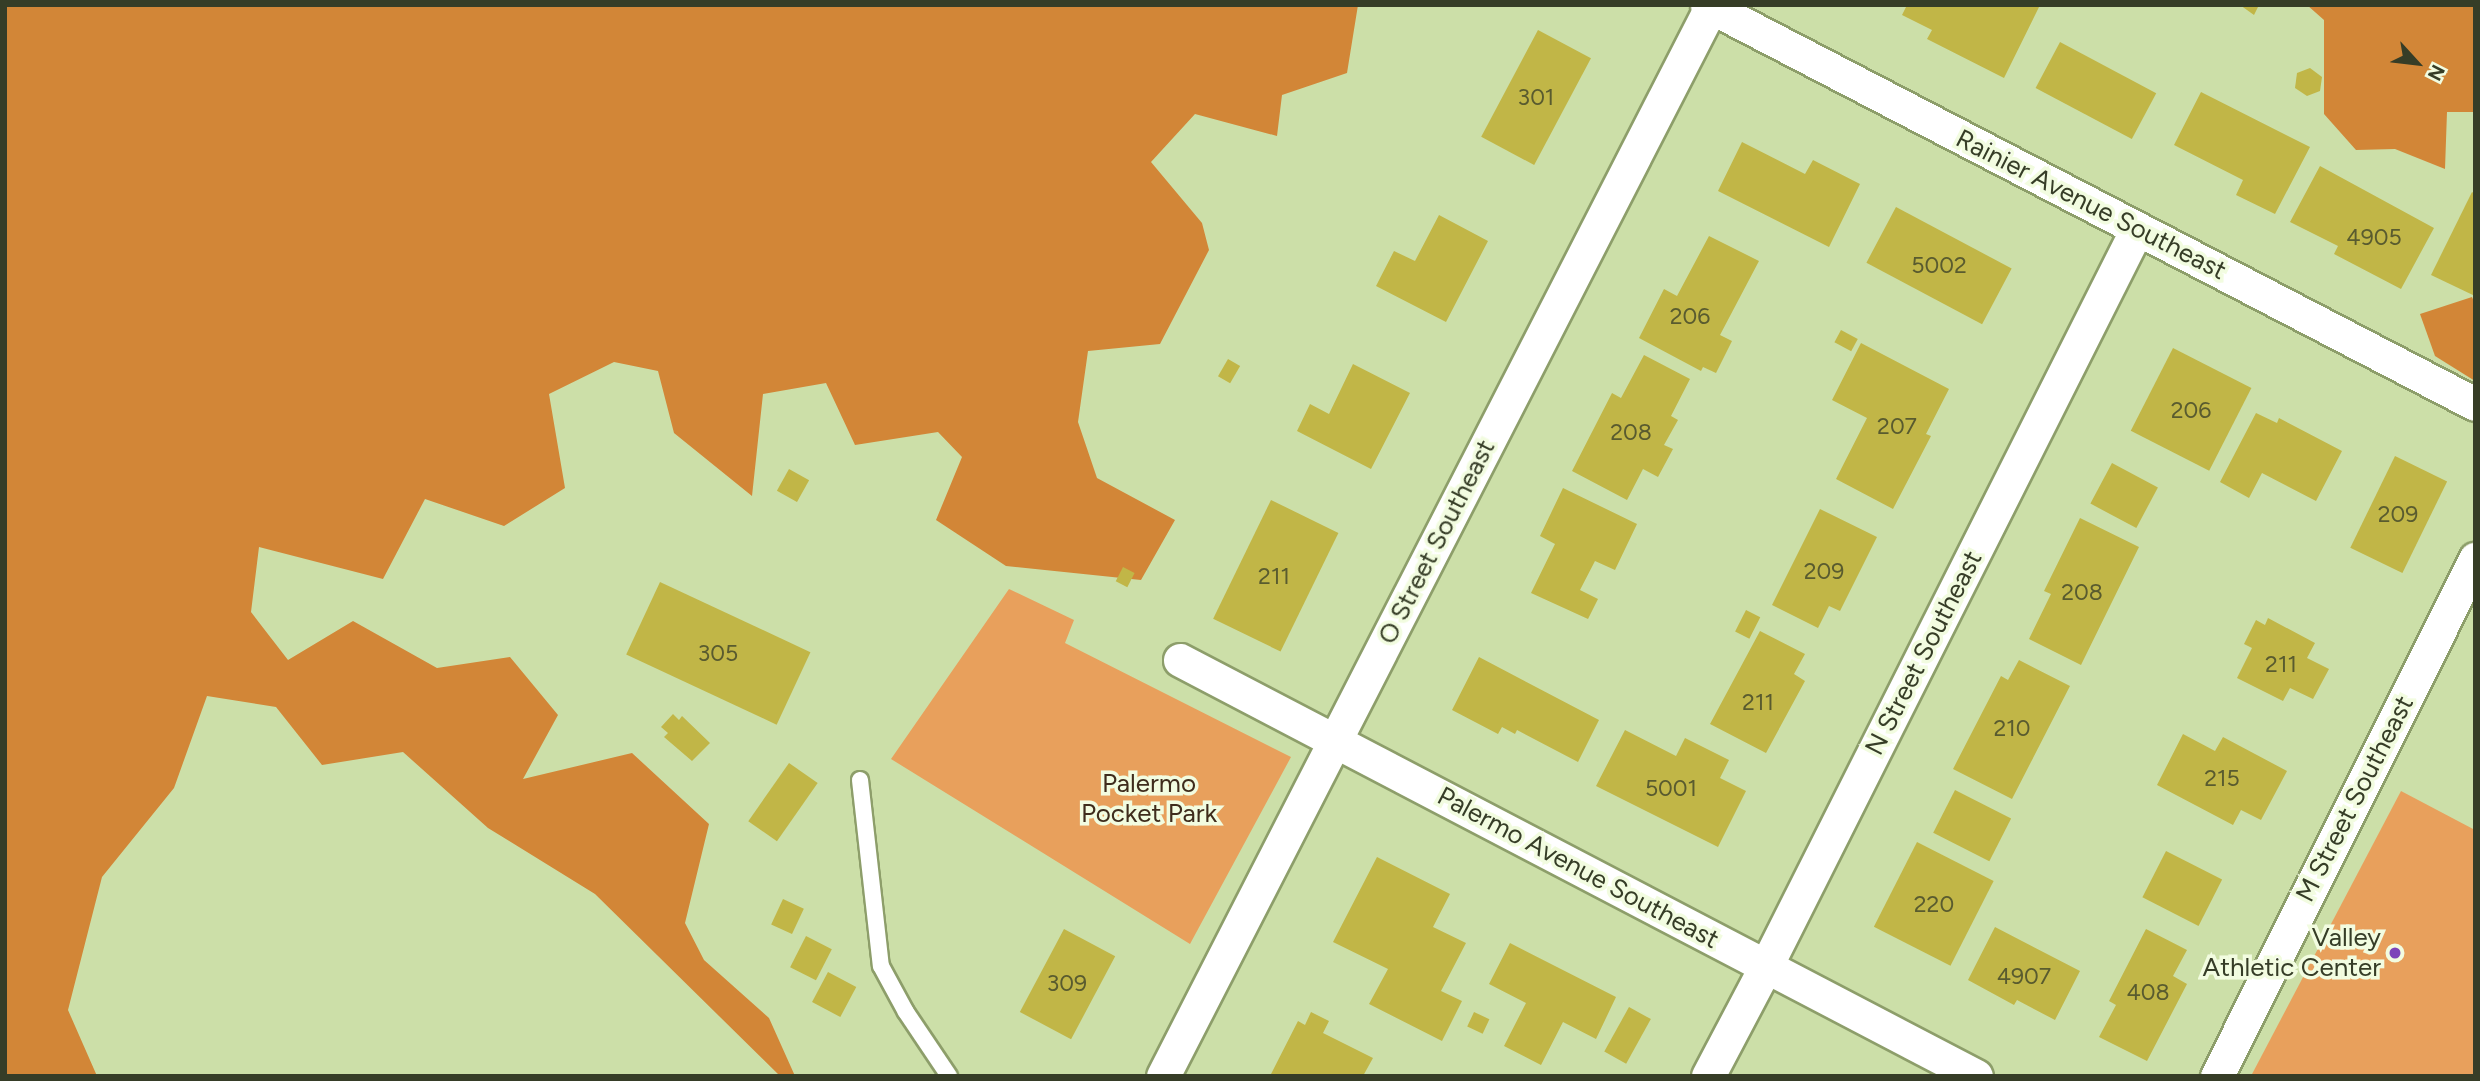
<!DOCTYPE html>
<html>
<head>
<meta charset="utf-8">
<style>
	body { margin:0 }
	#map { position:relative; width:2480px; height:1081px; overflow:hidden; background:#ccdfa8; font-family:Figtree,sans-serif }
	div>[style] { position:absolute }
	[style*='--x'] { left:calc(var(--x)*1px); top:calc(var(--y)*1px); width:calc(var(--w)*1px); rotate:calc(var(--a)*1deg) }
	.green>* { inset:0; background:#e8a05c }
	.forest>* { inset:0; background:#d28637 }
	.building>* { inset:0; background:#c1b647; transform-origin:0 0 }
	.roads { filter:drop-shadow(2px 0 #8d9e6a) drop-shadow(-2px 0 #8d9e6a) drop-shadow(0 2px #8d9e6a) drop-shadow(0 -2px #8d9e6a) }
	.service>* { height:16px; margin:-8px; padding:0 8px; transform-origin:8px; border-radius:8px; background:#fff }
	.minor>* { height:33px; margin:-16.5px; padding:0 16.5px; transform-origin:16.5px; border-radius:16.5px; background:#fff }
	.dots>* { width:19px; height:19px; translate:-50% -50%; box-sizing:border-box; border:4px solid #f2fce0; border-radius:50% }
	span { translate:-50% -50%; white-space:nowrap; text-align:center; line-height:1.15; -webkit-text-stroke:7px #f2fce0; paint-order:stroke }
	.number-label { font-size:23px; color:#595b2f }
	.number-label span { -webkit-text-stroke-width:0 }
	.street-label { font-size:26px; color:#363d27 }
	.park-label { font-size:26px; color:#3f2c1c }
	.poi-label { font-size:26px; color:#363d27 }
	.right { translate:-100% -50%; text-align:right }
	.frame { position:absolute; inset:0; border:7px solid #363d27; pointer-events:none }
	.north { position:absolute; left:2382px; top:28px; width:70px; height:70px; -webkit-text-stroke:5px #f2fce0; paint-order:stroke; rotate:117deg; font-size:19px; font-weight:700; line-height:28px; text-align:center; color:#363d27 }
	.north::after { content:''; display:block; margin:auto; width:24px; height:32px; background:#363d27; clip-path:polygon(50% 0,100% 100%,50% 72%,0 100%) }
</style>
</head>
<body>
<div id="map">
	<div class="green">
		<i style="clip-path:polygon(1009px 589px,1074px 620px,1065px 643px,1291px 757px,1190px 944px,891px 759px)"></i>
		<i style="clip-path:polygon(2401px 791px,2475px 830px,2475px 1076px,2251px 1076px)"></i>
	</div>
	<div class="forest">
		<i style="clip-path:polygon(5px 5px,1358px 5px,1347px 73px,1282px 95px,1277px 136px,1195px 114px,1151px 162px,1202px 223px,1209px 250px,1160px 344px,1088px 351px,1078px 422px,1097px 478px,1175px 520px,1141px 580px,1006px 566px,936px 520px,962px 457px,938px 432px,855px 445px,826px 383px,763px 394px,752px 496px,674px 433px,658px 371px,614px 362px,549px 394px,565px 488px,504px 526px,425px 499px,383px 579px,259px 547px,251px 612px,288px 660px,353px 621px,437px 668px,510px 657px,558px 715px,523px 779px,632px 753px,709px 824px,685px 923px,704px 960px,769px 1018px,795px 1076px,780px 1076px,595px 894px,488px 828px,403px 752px,322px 765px,276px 707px,207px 696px,174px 788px,102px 877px,68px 1010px,97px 1076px,5px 1076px)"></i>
		<i style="clip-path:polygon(2307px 5px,2475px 5px,2475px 112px,2447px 112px,2445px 169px,2395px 149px,2356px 150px,2324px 114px,2324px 20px)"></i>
		<i style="clip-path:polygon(2472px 297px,2475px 304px,2475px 381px,2435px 356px,2420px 314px)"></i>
	</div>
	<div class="building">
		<i style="clip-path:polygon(1907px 5px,2040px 5px,2004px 78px,1927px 39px,1932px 30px,1902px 15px)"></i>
		<i style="clip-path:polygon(2240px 5px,2259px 5px,2254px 15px)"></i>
		<i style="left:1538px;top:30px;width:60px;height:121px;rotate:28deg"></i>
		<i style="left:2060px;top:42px;width:109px;height:52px;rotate:28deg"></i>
		<i style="clip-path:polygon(2310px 68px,2322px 77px,2320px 91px,2307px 96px,2295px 88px,2297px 73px)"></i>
		<i style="clip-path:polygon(2201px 92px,2310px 147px,2275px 214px,2236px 195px,2243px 180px,2174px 145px)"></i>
		<i style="clip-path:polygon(1742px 142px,1805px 174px,1813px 160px,1860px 184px,1829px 247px,1718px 191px)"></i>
		<i style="clip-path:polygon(2320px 166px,2434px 228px,2401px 289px,2334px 254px,2338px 246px,2290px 222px)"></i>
		<i style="clip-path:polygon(2472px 192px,2475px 194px,2475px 296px,2431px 275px)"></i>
		<i style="left:1896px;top:207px;width:131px;height:63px;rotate:28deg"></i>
		<i style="clip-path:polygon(1439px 215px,1488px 241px,1446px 322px,1376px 286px,1394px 251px,1415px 261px)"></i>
		<i style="clip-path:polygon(1709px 236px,1759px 261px,1720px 335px,1732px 341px,1716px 373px,1703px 367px,1701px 371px,1639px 338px,1664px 289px,1677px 296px)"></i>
		<i style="left:1841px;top:330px;width:19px;height:14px;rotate:28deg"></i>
		<i style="clip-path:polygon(1861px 343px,1949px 389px,1926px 434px,1931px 436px,1893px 509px,1836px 479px,1867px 418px,1832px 400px)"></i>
		<i style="left:2173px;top:348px;width:88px;height:93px;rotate:27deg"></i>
		<i style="clip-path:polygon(1644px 355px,1690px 379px,1671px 416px,1678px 420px,1664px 445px,1673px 449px,1658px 477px,1643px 469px,1627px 500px,1572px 471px,1612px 393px,1621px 398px)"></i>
		<i style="left:1228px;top:359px;width:14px;height:20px;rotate:30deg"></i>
		<i style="clip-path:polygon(1353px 364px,1410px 393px,1371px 469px,1297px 431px,1310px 404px,1329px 414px)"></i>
		<i style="clip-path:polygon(2256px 413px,2277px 423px,2279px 418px,2342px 451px,2316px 501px,2262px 473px,2249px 498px,2220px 482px)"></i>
		<i style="left:2395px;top:456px;width:58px;height:102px;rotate:26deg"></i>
		<i style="left:2112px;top:463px;width:52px;height:46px;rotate:28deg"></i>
		<i style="left:789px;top:469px;width:23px;height:25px;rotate:29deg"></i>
		<i style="clip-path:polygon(1563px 488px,1637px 524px,1615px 570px,1595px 561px,1580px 590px,1598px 599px,1588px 619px,1531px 593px,1555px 544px,1540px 536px)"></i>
		<i style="left:1271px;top:500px;width:75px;height:132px;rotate:26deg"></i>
		<i style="clip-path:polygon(1820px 509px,1877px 537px,1840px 611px,1829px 606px,1818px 628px,1772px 605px)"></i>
		<i style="clip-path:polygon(2080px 518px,2139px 547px,2081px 665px,2029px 639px,2051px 594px,2044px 591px)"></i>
		<i style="left:1123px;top:567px;width:13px;height:16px;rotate:27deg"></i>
		<i style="left:660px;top:582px;width:166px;height:80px;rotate:25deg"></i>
		<i style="left:1746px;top:610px;width:16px;height:24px;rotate:27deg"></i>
		<i style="clip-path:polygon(2268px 618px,2315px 643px,2307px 658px,2329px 669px,2313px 699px,2290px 688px,2283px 701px,2237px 678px,2252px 648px,2244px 644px,2256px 620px,2265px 625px)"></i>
		<i style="clip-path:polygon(1760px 631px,1805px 654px,1794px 674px,1805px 681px,1766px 753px,1710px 724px)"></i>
		<i style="clip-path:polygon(1479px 657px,1599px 720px,1578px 762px,1517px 730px,1515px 734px,1502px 727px,1498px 734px,1452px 710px)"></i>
		<i style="clip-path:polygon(2019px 660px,2070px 686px,2012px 799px,1953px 769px,2001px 676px,2008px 680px)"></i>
		<i style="clip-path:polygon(673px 714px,679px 720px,682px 716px,710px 743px,692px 761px,664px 737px,668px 733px,661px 727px)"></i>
		<i style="clip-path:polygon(1625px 730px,1676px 756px,1685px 738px,1729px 760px,1720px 778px,1746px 791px,1718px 847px,1596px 786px)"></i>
		<i style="clip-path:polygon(2183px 734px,2215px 751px,2223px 737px,2287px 771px,2261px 820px,2241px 810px,2233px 825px,2157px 785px)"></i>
		<i style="left:789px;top:763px;width:35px;height:71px;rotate:35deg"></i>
		<i style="left:1955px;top:790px;width:63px;height:48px;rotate:27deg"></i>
		<i style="left:1917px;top:842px;width:86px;height:95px;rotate:27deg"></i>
		<i style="left:2166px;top:851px;width:63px;height:52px;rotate:27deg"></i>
		<i style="clip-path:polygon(1377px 857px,1450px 894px,1433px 927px,1466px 943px,1441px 991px,1462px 1001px,1442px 1041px,1369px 1004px,1388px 969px,1333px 942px)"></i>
		<i style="left:783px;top:899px;width:23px;height:28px;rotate:25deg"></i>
		<i style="clip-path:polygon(1995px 927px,2080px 971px,2055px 1020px,2017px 1000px,2014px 1005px,1968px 980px)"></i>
		<i style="left:1064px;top:929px;width:58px;height:94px;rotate:28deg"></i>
		<i style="clip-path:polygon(2146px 929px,2187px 950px,2173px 976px,2187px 984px,2147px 1061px,2099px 1037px,2116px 1005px,2109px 1001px)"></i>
		<i style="left:806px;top:936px;width:29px;height:35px;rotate:27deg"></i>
		<i style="clip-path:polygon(1510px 943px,1616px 997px,1596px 1039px,1563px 1022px,1541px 1065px,1504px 1046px,1526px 1003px,1489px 984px)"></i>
		<i style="left:828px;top:972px;width:32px;height:34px;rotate:28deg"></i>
		<i style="left:1629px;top:1007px;width:25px;height:51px;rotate:29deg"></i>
		<i style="clip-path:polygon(1311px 1012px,1329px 1021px,1323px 1033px,1373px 1058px,1363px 1076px,1270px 1076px,1298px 1021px,1305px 1025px)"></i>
		<i style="left:1474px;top:1012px;width:17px;height:16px;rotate:25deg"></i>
	</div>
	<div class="roads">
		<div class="service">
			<i style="--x:860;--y:780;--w:187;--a:83.6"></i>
			<i style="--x:881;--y:966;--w:52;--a:61.5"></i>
			<i style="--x:906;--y:1012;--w:77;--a:56.1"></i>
		</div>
		<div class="minor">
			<i style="--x:1707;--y:5;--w:865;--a:27.45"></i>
			<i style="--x:1180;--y:660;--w:898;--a:27.59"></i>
			<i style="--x:1163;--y:1076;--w:1201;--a:-62.86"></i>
			<i style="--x:1708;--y:1076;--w:124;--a:-62.2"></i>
			<i style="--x:1766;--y:966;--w:825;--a:-63.28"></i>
			<i style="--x:2217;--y:1076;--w:578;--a:-63.48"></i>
		</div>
	</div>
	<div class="dots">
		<i style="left:2395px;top:953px;background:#7d43b9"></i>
	</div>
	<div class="number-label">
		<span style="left:1536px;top:97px">301</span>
		<span style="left:2374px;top:237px">4905</span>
		<span style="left:1939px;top:265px">5002</span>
		<span style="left:1690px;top:316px">206</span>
		<span style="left:2191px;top:410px">206</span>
		<span style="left:1897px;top:426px">207</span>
		<span style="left:1631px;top:432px">208</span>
		<span style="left:2398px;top:514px">209</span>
		<span style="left:1824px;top:571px">209</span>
		<span style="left:1274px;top:576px">211</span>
		<span style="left:2082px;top:592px">208</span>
		<span style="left:718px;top:653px">305</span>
		<span style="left:2281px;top:664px">211</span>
		<span style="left:1758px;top:702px">211</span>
		<span style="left:2012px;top:728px">210</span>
		<span style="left:2222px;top:778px">215</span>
		<span style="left:1671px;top:788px">5001</span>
		<span style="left:1934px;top:904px">220</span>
		<span style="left:2024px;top:976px">4907</span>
		<span style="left:1067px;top:983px">309</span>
		<span style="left:2148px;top:992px">408</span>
	</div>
	<div class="street-label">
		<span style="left:2091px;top:205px;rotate:27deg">Rainier Avenue Southeast</span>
		<span style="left:1437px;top:542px;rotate:-63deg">O Street Southeast</span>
		<span style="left:1924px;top:653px;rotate:-63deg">N Street Southeast</span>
		<span style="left:2355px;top:799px;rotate:-63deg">M Street Southeast</span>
		<span style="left:1578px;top:868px;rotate:28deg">Palermo Avenue Southeast</span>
	</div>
	<div class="park-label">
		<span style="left:1149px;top:799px">Palermo<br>Pocket Park</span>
	</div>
	<div class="poi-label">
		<span class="right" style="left:2381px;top:953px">Valley<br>Athletic Center</span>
	</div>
	<div class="frame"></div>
	<div class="north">N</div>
</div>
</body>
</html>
